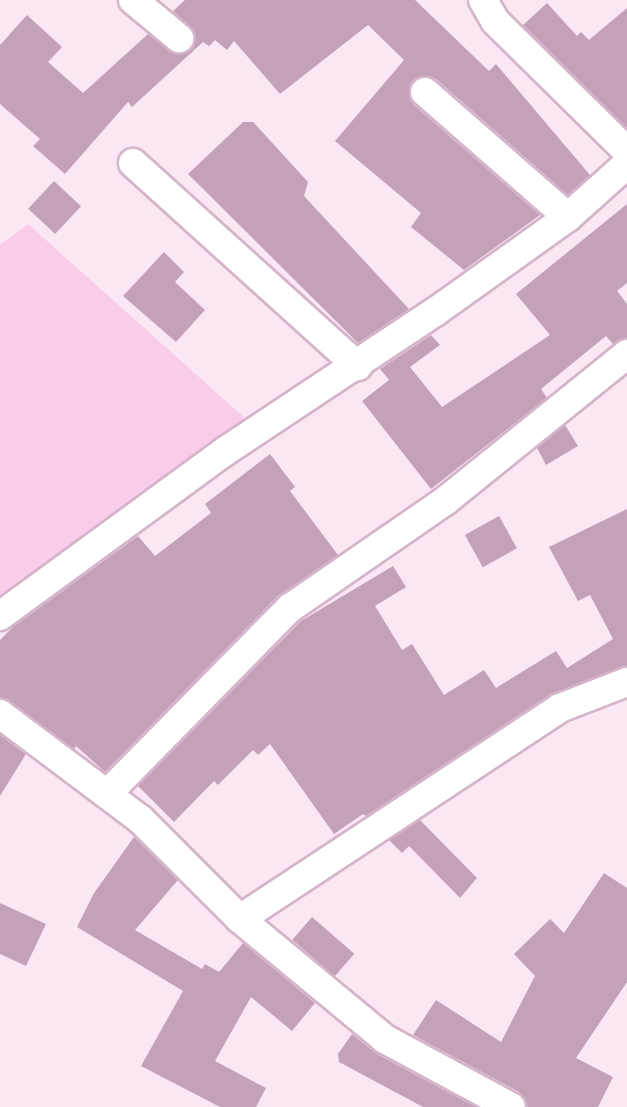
<!DOCTYPE html>
<html>
<head>
<meta charset="utf-8">
<style>
	body { margin:0 }
	#map { position:relative; width:627px; height:1107px; overflow:hidden; background:#fbe7f4; font-family:"Noto Sans",sans-serif }
	div>[style] { position:absolute }
	[style*='--x'] { left:calc(var(--x)*1px); top:calc(var(--y)*1px); width:calc(var(--w)*1px); rotate:calc(var(--a)*1deg) }
	.green>* { inset:0; background:#f9cce9 }
	.building>* { inset:0; background:#c3a2b7; transform-origin:0 0 }
	.roads { filter:drop-shadow(2px 0 #d5b4c9) drop-shadow(-2px 0 #d5b4c9) drop-shadow(0 2px #d5b4c9) drop-shadow(0 -2px #d5b4c9) }
	.minor>* { height:28px; margin:-14px; padding:0 14px; transform-origin:14px; border-radius:14px; background:#fff }
	span { translate:-50% -50%; white-space:nowrap; text-align:center; line-height:1.15; -webkit-text-stroke:7px #fbe7f4; paint-order:stroke }
</style>
</head>
<body>
<div id="map">
	<div class="green">
		<i style="clip-path:polygon(28px 224px,247px 420px,0 599px,0 245px)"></i>
	</div>
	<div class="building">
		<i style="clip-path:polygon(185px 0,415px 0,489px 71px,496px 64px,590px 175px,568px 195px,436px 79px,428px 76px,413px 81px,409px 89px,414px 105px,540px 215px,464px 270px,411px 227px,421px 213px,335px 141px,404px 60px,368px 25px,280px 94px,234px 41px,227px 50px,215px 40px,209px 46px,203px 42px,132px 107px,128px 102px,65px 174px,33px 146px,40px 139px,0 104px,0 45px,27px 15px,62px 47px,48px 62px,83px 93px,148px 34px,176px 54px,191px 49px,194px 32px,173px 11px)"></i>
		<i style="clip-path:polygon(547px 3px,577px 36px,581px 32px,589px 40px,627px 8px,627px 128px,523px 25px)"></i>
		<i style="clip-path:polygon(243px 122px,253px 122px,308px 182px,304px 196px,409px 309px,358px 343px,188px 174px)"></i>
		<i style="left:54px;top:181px;width:37px;height:38px;rotate:43deg"></i>
		<i style="clip-path:polygon(627px 204px,627px 283px,617px 291px,627px 304px,627px 338px,613px 344px,606px 336px,541px 389px,547px 398px,431px 489px,362px 401px,389px 380px,380px 369px,431px 335px,440px 345px,410px 367px,442px 407px,550px 335px,516px 294px)"></i>
		<i style="clip-path:polygon(164px 252px,184px 272px,175px 282px,205px 310px,176px 342px,123px 296px)"></i>
		<i style="clip-path:polygon(565px 425px,578px 446px,546px 465px,537px 448px)"></i>
		<i style="clip-path:polygon(270px 454px,295px 487px,290px 491px,338px 555px,278px 596px,105px 772px,76px 746px,74px 749px,0 698px,0 640px,13px 627px,138px 536px,155px 556px,211px 513px,205px 504px)"></i>
		<i style="clip-path:polygon(627px 509px,627px 666px,551px 694px,366px 816px,363px 814px,334px 834px,270px 744px,258px 755px,253px 750px,218px 785px,214px 781px,174px 822px,138px 786px,301px 621px,393px 566px,406px 587px,375px 606px,402px 650px,412px 644px,444px 695px,484px 670px,496px 688px,556px 651px,567px 668px,613px 639px,590px 595px,578px 601px,549px 547px)"></i>
		<i style="left:499px;top:516px;width:37px;height:39px;rotate:61deg"></i>
		<i style="clip-path:polygon(0 735px,26px 754px,0 796px)"></i>
		<i style="clip-path:polygon(420px 820px,477px 878px,460px 898px,409px 846px,402px 853px,389px 840px)"></i>
		<i style="clip-path:polygon(134px 837px,178px 880px,135px 930px,202px 969px,205px 964px,219px 972px,243px 943px,315px 1003px,292px 1031px,251px 997px,215px 1061px,266px 1088px,256px 1107px,220px 1107px,141px 1066px,183px 991px,77px 927px,94px 893px)"></i>
		<i style="clip-path:polygon(604px 873px,627px 888px,627px 982px,576px 1058px,613px 1077px,598px 1107px,528px 1107px,519px 1092px,413px 1035px,436px 1000px,501px 1042px,535px 976px,514px 954px,550px 919px,564px 933px)"></i>
		<i style="clip-path:polygon(0 903px,46px 924px,26px 966px,0 954px)"></i>
		<i style="left:312px;top:917px;width:56px;height:30px;rotate:41deg"></i>
		<i style="clip-path:polygon(352px 1034px,377px 1054px,476px 1107px,423px 1107px,339px 1062px,338px 1054px)"></i>
	</div>
	<div class="roads">
		<div class="minor">
			<i style="--x:133;--y:0;--w:60;--a:39.6"></i>
			<i style="--x:483;--y:0;--w:24;--a:60"></i>
			<i style="--x:495;--y:21;--w:185;--a:44.6"></i>
			<i style="--x:425;--y:92;--w:190;--a:41.2"></i>
			<i style="--x:133;--y:163;--w:303;--a:42.1"></i>
			<i style="--x:0;--y:616;--w:278;--a:-36.2"></i>
			<i style="--x:224;--y:452;--w:253;--a:-33.6"></i>
			<i style="--x:435;--y:312;--w:163;--a:-35.5"></i>
			<i style="--x:568;--y:217;--w:79;--a:-41.9"></i>
			<i style="--x:0;--y:714;--w:175;--a:36.9"></i>
			<i style="--x:140;--y:819;--w:141;--a:45"></i>
			<i style="--x:240;--y:919;--w:188;--a:39.6"></i>
			<i style="--x:385;--y:1039;--w:143;--a:28.4"></i>
			<i style="--x:108;--y:793;--w:260;--a:-45.5"></i>
			<i style="--x:290;--y:608;--w:188;--a:-34.6"></i>
			<i style="--x:445;--y:501;--w:234;--a:-38.9"></i>
			<i style="--x:240;--y:919;--w:383;--a:-33.4"></i>
			<i style="--x:560;--y:708;--w:72;--a:-21.2"></i>
		</div>
	</div>
</div>
</body>
</html>
